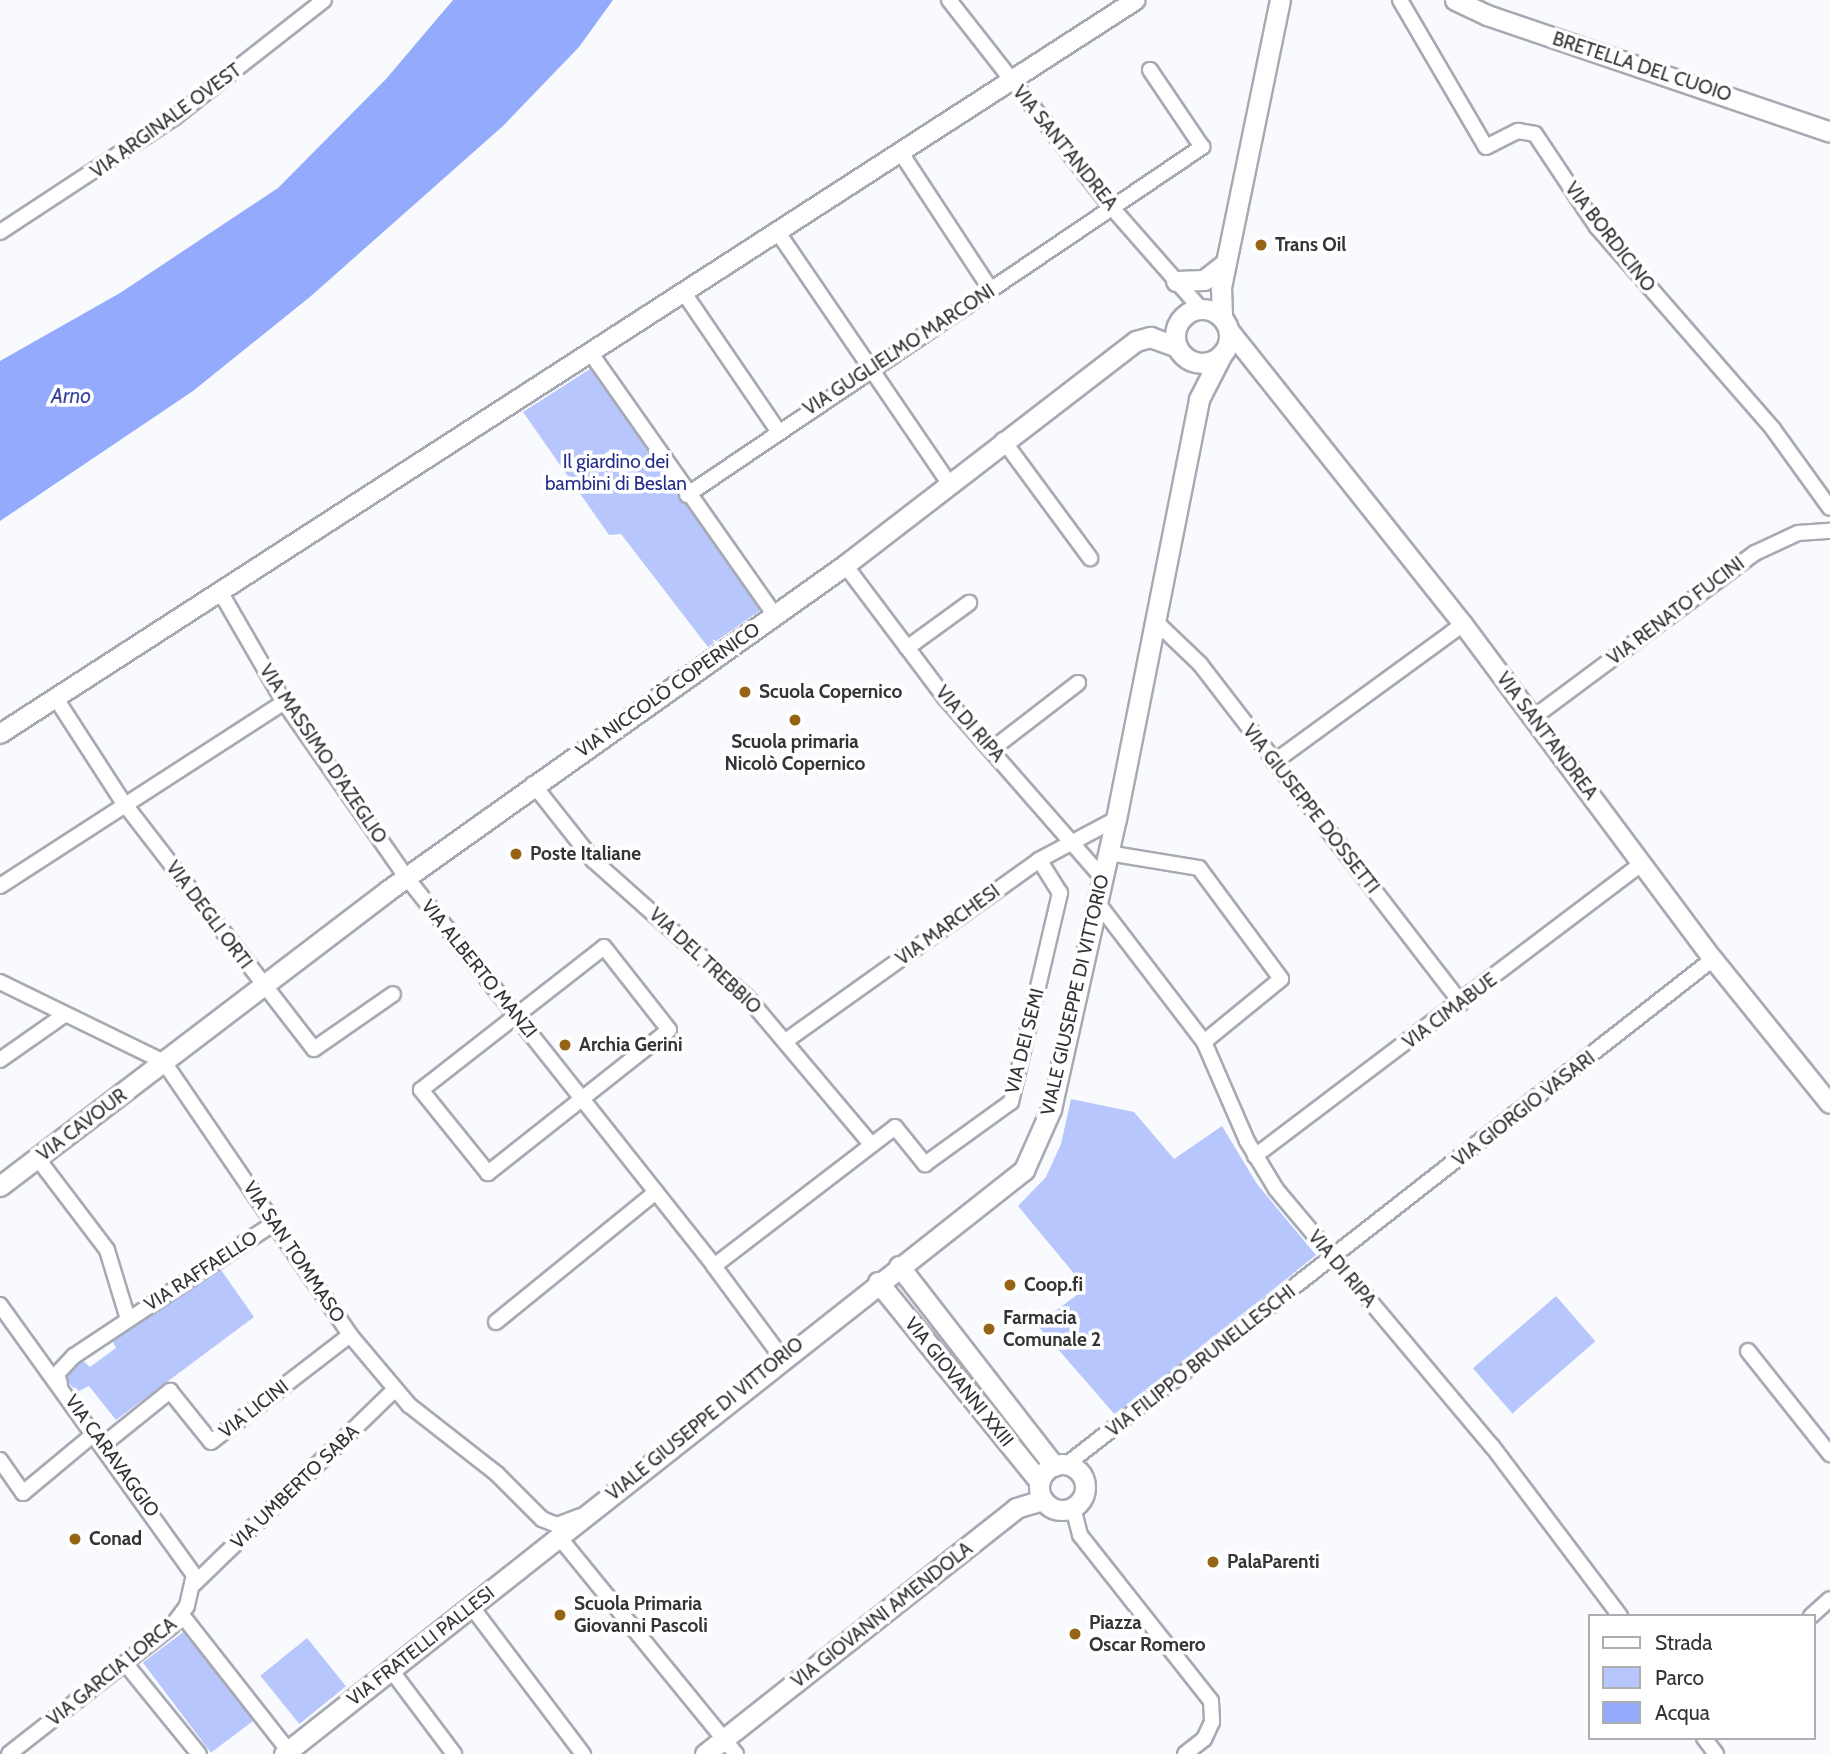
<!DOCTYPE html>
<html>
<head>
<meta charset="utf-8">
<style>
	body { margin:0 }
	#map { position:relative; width:1830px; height:1754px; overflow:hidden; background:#f9fafe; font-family:Cabin,sans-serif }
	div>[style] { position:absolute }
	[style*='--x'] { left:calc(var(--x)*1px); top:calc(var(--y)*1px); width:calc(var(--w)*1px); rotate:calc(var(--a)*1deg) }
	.green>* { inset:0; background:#b7c7fe; transform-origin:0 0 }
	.water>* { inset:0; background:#94abfd }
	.roads { filter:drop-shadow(2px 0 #a8aab3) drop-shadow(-2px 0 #a8aab3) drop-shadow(0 2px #a8aab3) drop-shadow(0 -2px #a8aab3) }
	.minor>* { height:14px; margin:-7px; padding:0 7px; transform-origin:7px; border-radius:7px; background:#fff }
	.tertiary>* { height:18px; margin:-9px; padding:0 9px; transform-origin:9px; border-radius:9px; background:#fff }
	.secondary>* { height:19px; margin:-9.5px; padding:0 9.5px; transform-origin:9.5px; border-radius:9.5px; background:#fff }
	.secondary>.ring { margin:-9.5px; padding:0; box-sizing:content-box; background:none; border:19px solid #fff; border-radius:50% }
	.dots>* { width:19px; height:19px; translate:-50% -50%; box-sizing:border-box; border:4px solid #fff; border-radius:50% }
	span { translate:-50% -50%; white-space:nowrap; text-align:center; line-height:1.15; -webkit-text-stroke:7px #fff; paint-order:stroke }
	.street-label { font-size:19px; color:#333437 }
	.poi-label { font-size:19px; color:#333437; font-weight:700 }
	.left { translate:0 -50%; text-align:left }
	.park-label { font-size:19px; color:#232d89 }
	.water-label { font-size:21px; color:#3545a2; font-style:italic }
	.legend { position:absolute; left:1588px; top:1614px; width:228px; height:126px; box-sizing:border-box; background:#fff; border:2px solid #adaeaf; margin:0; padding:9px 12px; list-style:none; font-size:21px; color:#333437 }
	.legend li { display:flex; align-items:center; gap:14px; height:35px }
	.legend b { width:35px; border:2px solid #adaeaf }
</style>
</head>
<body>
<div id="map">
	<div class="green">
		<i style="clip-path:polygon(593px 367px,762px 609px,708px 647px,621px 534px,609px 535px,523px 412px)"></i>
		<i style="clip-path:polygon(1071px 1099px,1134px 1112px,1174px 1159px,1222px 1126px,1257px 1184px,1316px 1255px,1116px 1416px,1037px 1325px,1086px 1288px,1018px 1206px,1046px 1177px,1061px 1144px)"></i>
		<i style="clip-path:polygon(219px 1267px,254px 1317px,116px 1420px,89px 1386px,77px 1392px,67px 1381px,66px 1368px,80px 1358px,90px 1367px,116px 1348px,111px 1338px)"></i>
		<i style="left:1556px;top:1296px;width:60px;height:110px;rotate:49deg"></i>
		<i style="left:186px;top:1630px;width:113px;height:54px;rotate:53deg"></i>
		<i style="left:307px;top:1638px;width:62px;height:60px;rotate:51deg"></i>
	</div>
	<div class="water">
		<i style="clip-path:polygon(453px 0,613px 0,579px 47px,503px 126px,311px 296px,193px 391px,0 521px,0 361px,120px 293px,278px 188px,386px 79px)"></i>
	</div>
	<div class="roads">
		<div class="minor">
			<i style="--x:949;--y:0;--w:266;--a:51.9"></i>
			<i style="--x:1113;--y:209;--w:132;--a:48.7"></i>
			<i style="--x:1400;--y:0;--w:170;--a:59.7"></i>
			<i style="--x:1486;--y:147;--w:36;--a:-27"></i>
			<i style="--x:1518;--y:131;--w:17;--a:10"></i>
			<i style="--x:1535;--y:134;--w:112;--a:56.3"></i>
			<i style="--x:1597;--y:227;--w:268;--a:48.9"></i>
			<i style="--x:1773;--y:429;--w:97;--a:54.2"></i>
			<i style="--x:901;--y:153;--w:164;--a:56.7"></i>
			<i style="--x:777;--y:231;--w:307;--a:55.7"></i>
			<i style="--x:0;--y:232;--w:209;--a:-33.3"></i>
			<i style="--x:175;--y:117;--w:189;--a:-38.1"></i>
			<i style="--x:684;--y:293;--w:167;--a:55.7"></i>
			<i style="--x:592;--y:355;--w:318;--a:54.9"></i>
			<i style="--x:1003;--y:440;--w:147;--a:53.6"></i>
			<i style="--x:687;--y:495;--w:622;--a:-34.05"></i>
			<i style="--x:1202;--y:147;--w:93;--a:-124"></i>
			<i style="--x:845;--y:565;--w:168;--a:53"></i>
			<i style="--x:946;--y:699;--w:237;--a:48.8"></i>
			<i style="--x:221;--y:593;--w:126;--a:60"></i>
			<i style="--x:284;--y:702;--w:215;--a:55.1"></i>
			<i style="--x:407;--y:878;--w:495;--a:51.6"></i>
			<i style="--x:714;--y:1266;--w:114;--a:53.5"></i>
			<i style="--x:1155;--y:621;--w:62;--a:43.7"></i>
			<i style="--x:1200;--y:664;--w:428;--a:52.4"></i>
			<i style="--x:907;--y:648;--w:77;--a:-36"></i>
			<i style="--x:55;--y:697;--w:125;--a:57.1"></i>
			<i style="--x:123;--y:802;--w:312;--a:52.3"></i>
			<i style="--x:314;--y:1049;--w:96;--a:-34.8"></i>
			<i style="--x:1534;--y:717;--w:275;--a:-36.6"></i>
			<i style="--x:1755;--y:553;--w:47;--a:-24.9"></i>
			<i style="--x:1798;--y:533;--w:32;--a:-4"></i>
			<i style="--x:991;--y:750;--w:110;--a:-37.6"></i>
			<i style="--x:1274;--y:762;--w:234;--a:-36.1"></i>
			<i style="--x:533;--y:784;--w:97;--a:51.7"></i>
			<i style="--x:593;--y:860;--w:206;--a:41.7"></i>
			<i style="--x:747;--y:997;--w:192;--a:49.9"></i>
			<i style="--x:1108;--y:853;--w:92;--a:9.4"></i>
			<i style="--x:1199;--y:868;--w:138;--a:53.5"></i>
			<i style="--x:1281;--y:979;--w:99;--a:140.7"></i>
			<i style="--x:0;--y:886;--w:338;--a:-32.9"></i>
			<i style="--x:1097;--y:902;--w:176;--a:52.6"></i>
			<i style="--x:1204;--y:1042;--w:108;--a:66.5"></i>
			<i style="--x:1247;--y:1141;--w:56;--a:58.9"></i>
			<i style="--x:1276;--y:1189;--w:336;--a:50"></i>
			<i style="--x:1492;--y:1446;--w:213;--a:53"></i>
			<i style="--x:604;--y:947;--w:105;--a:51.9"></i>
			<i style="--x:669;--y:1030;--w:231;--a:141.7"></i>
			<i style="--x:488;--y:1173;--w:107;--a:-128.9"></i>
			<i style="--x:421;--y:1090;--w:232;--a:-38"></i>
			<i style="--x:0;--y:982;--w:182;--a:26"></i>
			<i style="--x:164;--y:1062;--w:330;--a:55.7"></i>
			<i style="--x:350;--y:1335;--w:92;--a:49.9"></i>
			<i style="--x:409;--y:1405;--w:112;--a:38.1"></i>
			<i style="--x:497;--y:1474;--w:64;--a:45"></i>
			<i style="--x:542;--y:1519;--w:16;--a:22"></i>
			<i style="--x:557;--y:1525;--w:25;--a:-21"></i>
			<i style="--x:787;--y:1040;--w:310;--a:-35.5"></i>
			<i style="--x:1039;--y:860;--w:87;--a:-28"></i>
			<i style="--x:0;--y:1060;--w:78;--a:-35.1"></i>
			<i style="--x:1255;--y:1156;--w:486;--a:-37.1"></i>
			<i style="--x:38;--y:1159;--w:114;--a:52.8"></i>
			<i style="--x:107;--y:1250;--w:72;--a:73.1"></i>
			<i style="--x:714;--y:1266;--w:228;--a:-37.5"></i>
			<i style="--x:895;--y:1127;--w:48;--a:51"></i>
			<i style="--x:925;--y:1164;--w:106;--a:-35.8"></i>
			<i style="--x:1011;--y:1102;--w:215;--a:-76.8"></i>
			<i style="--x:1060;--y:893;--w:39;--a:-122"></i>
			<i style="--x:0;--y:1305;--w:332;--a:54.3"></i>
			<i style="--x:194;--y:1575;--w:32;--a:103"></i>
			<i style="--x:187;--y:1606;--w:25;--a:127"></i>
			<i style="--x:172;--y:1626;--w:207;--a:141.9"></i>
			<i style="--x:496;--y:1322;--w:206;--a:-39.1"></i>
			<i style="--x:1748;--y:1351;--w:132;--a:51.5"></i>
			<i style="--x:60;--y:1384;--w:10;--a:-107"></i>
			<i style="--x:57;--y:1374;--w:25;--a:-47"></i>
			<i style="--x:74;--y:1356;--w:240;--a:-33.6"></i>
			<i style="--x:104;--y:1444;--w:85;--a:-38.8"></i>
			<i style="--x:170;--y:1391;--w:65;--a:51.2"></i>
			<i style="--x:211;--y:1442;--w:175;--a:-37.6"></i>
			<i style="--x:0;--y:1460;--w:40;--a:55.1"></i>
			<i style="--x:23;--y:1493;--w:94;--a:-39.8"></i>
			<i style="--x:1066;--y:1465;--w:821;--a:-38.03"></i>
			<i style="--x:1073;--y:1507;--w:29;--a:76"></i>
			<i style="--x:1080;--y:1535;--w:211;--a:51.7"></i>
			<i style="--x:1211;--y:1701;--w:21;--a:87"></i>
			<i style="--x:1212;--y:1722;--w:19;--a:115"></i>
			<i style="--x:1204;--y:1739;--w:24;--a:142"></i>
			<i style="--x:559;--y:1537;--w:280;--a:50.8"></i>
			<i style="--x:194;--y:1584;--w:280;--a:-44.1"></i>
			<i style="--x:471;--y:1606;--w:186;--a:52.9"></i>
			<i style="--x:182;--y:1615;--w:177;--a:51.9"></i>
			<i style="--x:1811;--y:1616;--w:25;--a:-42"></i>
			<i style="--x:125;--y:1663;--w:117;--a:50.9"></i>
			<i style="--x:391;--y:1670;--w:105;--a:53.1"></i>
			<i style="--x:1704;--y:1738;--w:20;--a:53"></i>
		</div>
		<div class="tertiary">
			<i style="--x:1229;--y:330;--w:376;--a:51.5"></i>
			<i style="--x:1463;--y:624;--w:418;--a:53.3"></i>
			<i style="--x:1713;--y:959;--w:186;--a:51.1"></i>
			<i style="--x:0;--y:734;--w:1352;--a:-32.87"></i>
		</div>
		<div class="secondary">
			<i style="--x:1455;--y:0;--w:35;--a:25"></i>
			<i style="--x:1487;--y:15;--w:362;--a:18.8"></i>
			<i style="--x:1176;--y:281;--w:28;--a:-2"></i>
			<i style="--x:1204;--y:280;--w:28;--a:-38"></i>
			<i class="ring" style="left:1175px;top:309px;width:35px;height:35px"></i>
			<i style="--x:1222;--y:316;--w:29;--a:-92"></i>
			<i style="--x:1221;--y:287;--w:293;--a:-78.4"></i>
			<i style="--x:0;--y:1186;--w:487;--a:-37.3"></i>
			<i style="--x:387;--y:891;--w:562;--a:-35.44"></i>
			<i style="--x:845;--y:565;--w:367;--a:-37.6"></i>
			<i style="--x:1136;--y:341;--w:15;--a:-16"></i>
			<i style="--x:1150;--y:337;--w:29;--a:20"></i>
			<i style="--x:899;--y:1266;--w:253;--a:52.2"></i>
			<i style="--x:878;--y:1282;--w:257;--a:51"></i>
			<i class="ring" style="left:1039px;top:1464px;width:27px;height:27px"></i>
			<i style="--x:284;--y:1754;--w:943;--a:-38.28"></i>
			<i style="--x:1024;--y:1170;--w:67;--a:-66.1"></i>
			<i style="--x:1051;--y:1109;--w:297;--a:-77.4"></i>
			<i style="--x:1116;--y:819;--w:428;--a:-78.8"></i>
			<i style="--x:1199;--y:399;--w:51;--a:-62.9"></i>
			<i style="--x:705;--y:1754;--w:397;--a:-38.3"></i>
			<i style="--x:1016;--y:1508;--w:28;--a:-17"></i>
		</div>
	</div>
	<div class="dots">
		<i style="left:1261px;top:245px;background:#956415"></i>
		<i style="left:745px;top:692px;background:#956415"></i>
		<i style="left:795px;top:720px;background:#956415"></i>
		<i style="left:516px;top:854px;background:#956415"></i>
		<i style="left:565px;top:1045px;background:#956415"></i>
		<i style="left:1010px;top:1285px;background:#956415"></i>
		<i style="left:989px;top:1329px;background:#956415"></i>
		<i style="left:75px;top:1539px;background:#956415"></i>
		<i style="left:1213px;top:1562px;background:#956415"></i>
		<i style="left:560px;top:1615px;background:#956415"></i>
		<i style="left:1075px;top:1634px;background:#956415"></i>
	</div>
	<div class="street-label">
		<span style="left:1642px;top:67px;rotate:18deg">BRETELLA DEL CUOIO</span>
		<span style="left:166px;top:121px;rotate:-36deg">VIA ARGINALE OVEST</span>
		<span style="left:1065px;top:148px;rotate:51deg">VIA SANT'ANDREA</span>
		<span style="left:1610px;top:237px;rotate:52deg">VIA BORDICINO</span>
		<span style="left:899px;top:350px;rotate:-33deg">VIA GUGLIELMO MARCONI</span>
		<span style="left:1676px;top:611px;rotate:-37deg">VIA RENATO FUCINI</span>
		<span style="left:668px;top:690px;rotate:-35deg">VIA NICCOLÒ COPERNICO</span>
		<span style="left:970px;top:724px;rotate:49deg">VIA DI RIPA</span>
		<span style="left:1547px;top:736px;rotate:53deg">VIA SANT'ANDREA</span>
		<span style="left:323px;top:754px;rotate:56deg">VIA MASSIMO D'AZEGLIO</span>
		<span style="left:1311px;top:809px;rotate:52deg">VIA GIUSEPPE DOSSETTI</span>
		<span style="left:209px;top:915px;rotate:53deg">VIA DEGLI ORTI</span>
		<span style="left:948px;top:925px;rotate:-36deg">VIA MARCHESI</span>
		<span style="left:705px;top:961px;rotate:43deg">VIA DEL TREBBIO</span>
		<span style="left:479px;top:969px;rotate:51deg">VIA ALBERTO MANZI</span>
		<span style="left:1075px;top:995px;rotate:-77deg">VIALE GIUSEPPE DI VITTORIO</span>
		<span style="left:1450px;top:1011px;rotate:-37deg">VIA CIMABUE</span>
		<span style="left:1025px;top:1041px;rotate:-76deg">VIA DEI SEMI</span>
		<span style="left:1524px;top:1109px;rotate:-38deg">VIA GIORGIO VASARI</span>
		<span style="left:82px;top:1125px;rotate:-37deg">VIA CAVOUR</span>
		<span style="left:294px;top:1252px;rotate:56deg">VIA SAN TOMMASO</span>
		<span style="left:1342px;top:1269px;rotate:50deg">VIA DI RIPA</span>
		<span style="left:201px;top:1271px;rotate:-33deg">VIA RAFFAELLO</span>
		<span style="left:1201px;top:1361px;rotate:-38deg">VIA FILIPPO BRUNELLESCHI</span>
		<span style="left:959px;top:1382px;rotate:51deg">VIA GIOVANNI XXIII</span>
		<span style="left:254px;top:1409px;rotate:-38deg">VIA LICINI</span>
		<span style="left:705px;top:1419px;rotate:-39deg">VIALE GIUSEPPE DI VITTORIO</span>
		<span style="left:112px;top:1456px;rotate:54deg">VIA CARAVAGGIO</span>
		<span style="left:295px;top:1487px;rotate:-44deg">VIA UMBERTO SABA</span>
		<span style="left:882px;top:1615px;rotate:-38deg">VIA GIOVANNI AMENDOLA</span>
		<span style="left:421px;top:1646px;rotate:-38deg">VIA FRATELLI PALLESI</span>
		<span style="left:112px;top:1672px;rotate:-39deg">VIA GARCIA LORCA</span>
	</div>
	<div class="poi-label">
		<span class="left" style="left:1275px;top:245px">Trans Oil</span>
		<span class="left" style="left:759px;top:692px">Scuola Copernico</span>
		<span style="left:795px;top:753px">Scuola primaria<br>Nicolò Copernico</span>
		<span class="left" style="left:530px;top:854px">Poste Italiane</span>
		<span class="left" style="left:579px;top:1045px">Archia Gerini</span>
		<span class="left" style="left:1024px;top:1285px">Coop.fi</span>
		<span class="left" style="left:1003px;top:1329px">Farmacia<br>Comunale 2</span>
		<span class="left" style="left:89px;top:1539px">Conad</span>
		<span class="left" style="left:1227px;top:1562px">PalaParenti</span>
		<span class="left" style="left:574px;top:1615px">Scuola Primaria<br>Giovanni Pascoli</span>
		<span class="left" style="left:1089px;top:1634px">Piazza<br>Oscar Romero</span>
	</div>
	<div class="park-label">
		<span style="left:616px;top:473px">Il giardino dei<br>bambini di Beslan</span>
	</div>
	<div class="water-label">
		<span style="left:71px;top:396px">Arno</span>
	</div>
	<ul class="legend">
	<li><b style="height:9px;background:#fff"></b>Strada</li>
	<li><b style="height:19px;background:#b7c7fe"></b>Parco</li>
	<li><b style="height:19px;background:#94abfd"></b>Acqua</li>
	</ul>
</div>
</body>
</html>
